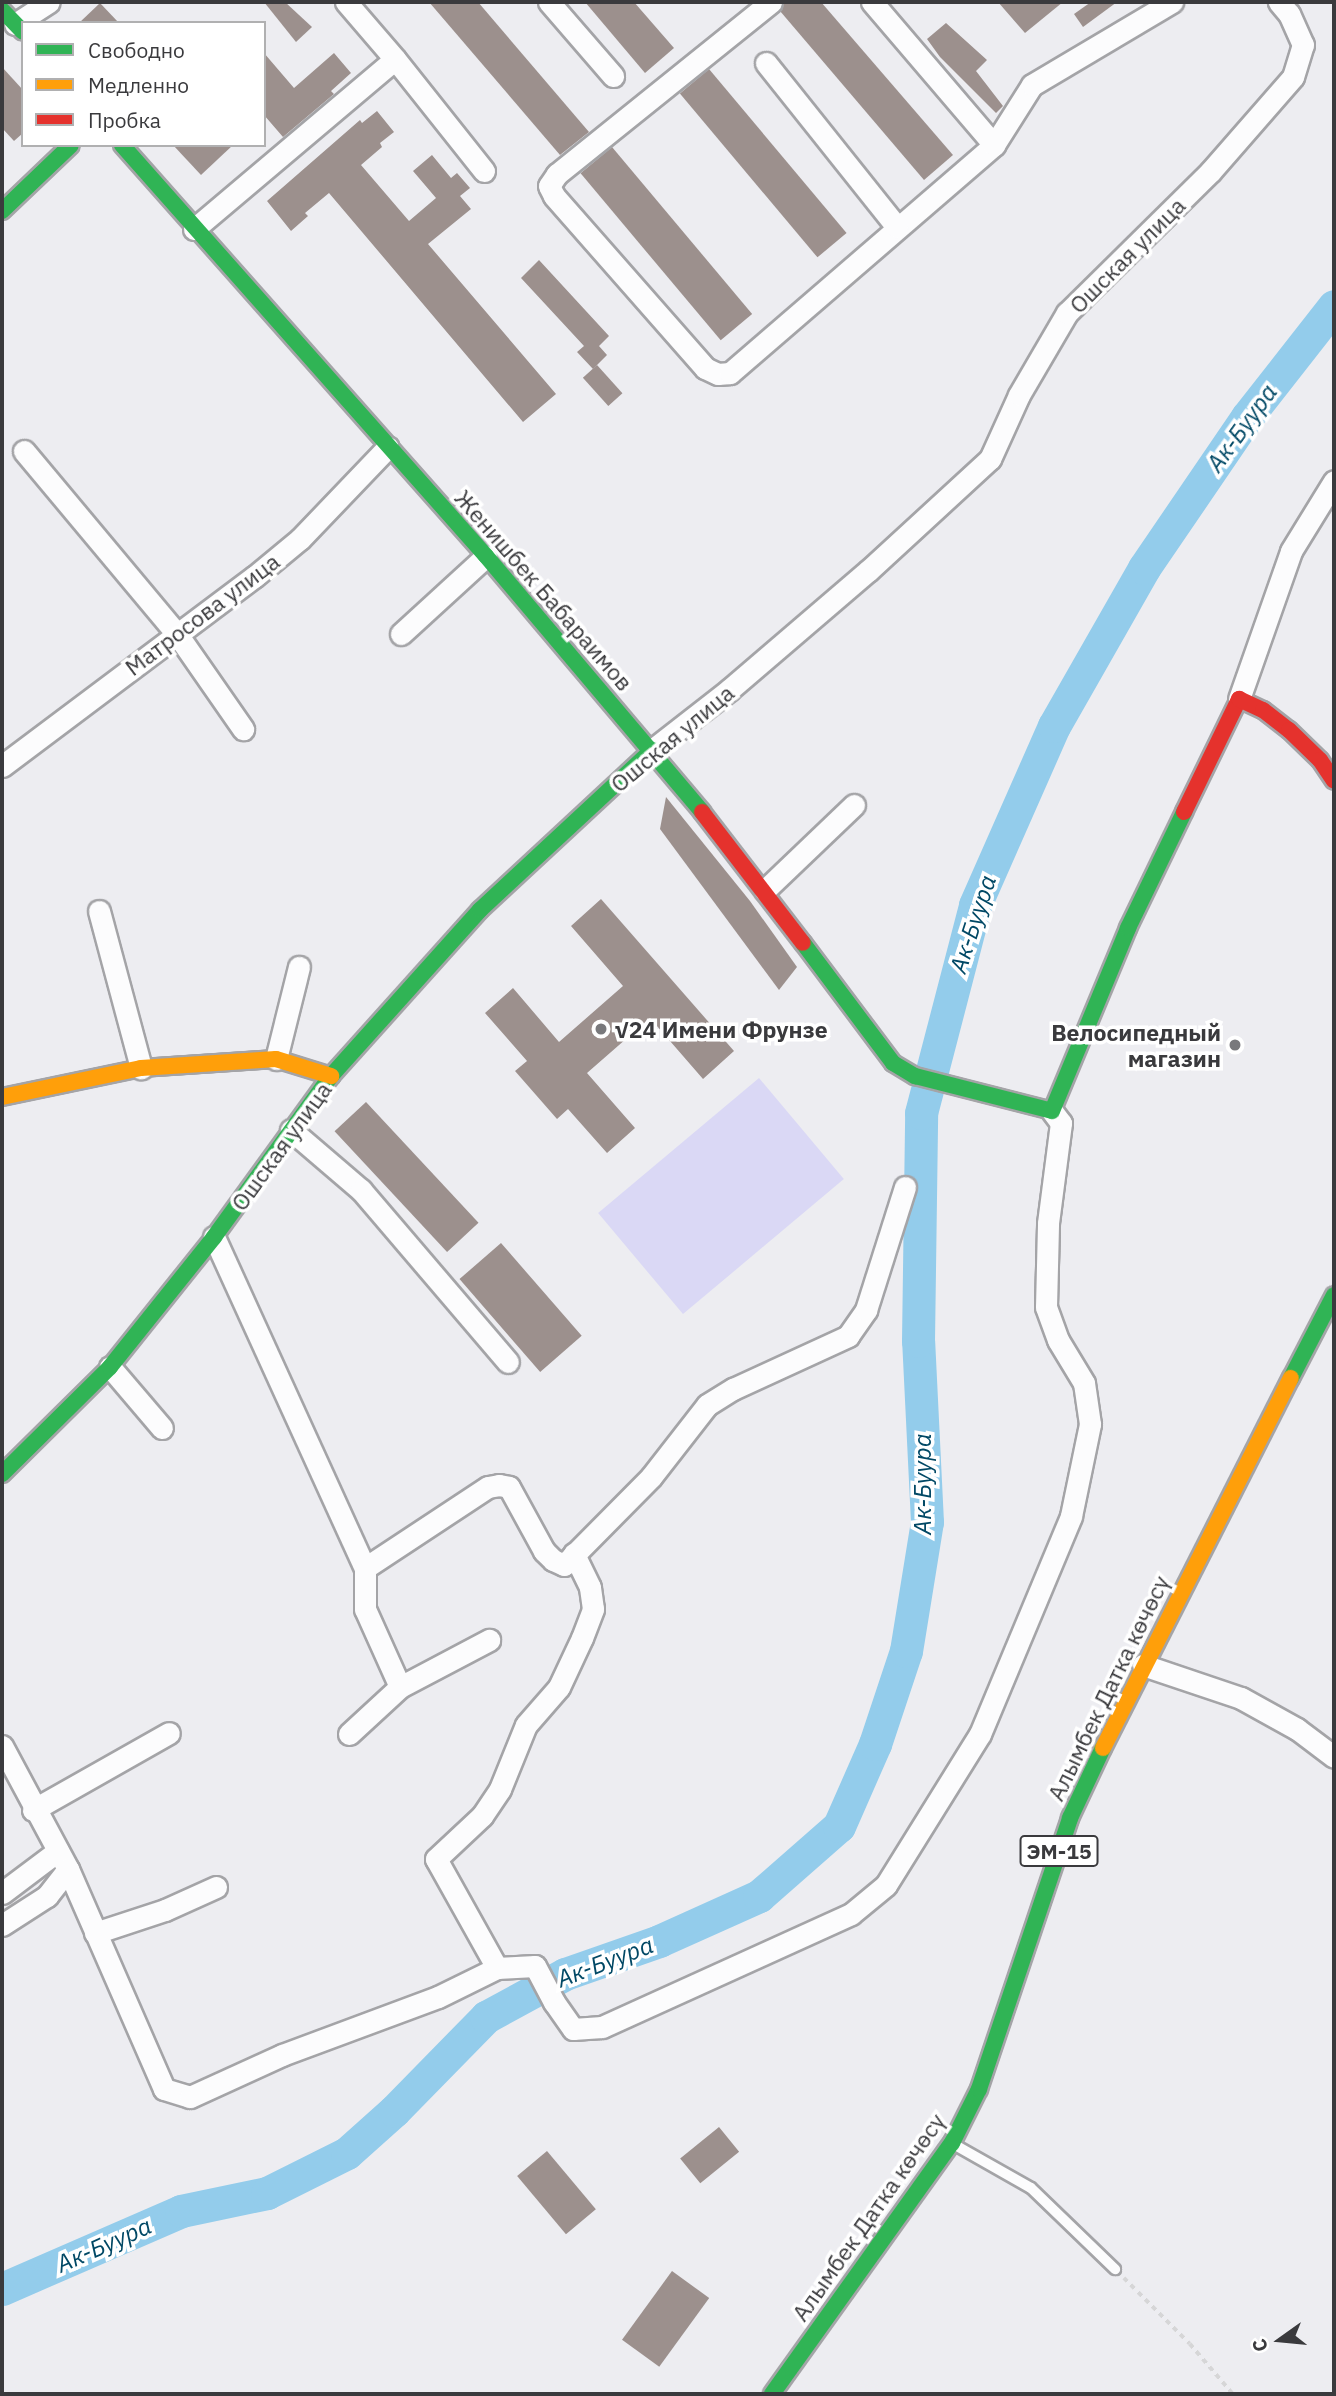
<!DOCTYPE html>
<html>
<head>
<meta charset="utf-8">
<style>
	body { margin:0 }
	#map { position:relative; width:1336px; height:2396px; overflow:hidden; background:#ededf1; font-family:"IBM Plex Sans",sans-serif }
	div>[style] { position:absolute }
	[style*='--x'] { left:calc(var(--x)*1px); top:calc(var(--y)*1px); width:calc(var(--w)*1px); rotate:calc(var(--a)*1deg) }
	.green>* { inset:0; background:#dad8f5; transform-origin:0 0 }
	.river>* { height:33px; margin:-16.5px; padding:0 16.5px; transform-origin:16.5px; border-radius:16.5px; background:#93cceb }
	.building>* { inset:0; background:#9c908d; transform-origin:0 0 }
	.path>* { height:3.5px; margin-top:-1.75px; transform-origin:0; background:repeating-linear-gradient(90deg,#d6d6d7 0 5px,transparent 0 10px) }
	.roads { filter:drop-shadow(2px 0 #a4a4a7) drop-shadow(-2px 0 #a4a4a7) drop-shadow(0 2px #a4a4a7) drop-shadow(0 -2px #a4a4a7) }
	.lane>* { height:10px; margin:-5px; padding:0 5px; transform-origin:5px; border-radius:5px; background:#fcfcfd }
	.street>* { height:21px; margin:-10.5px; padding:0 10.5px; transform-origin:10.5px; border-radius:10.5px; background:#fcfcfd }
	.fast>* { height:16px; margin:-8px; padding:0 8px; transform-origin:8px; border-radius:8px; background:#30b455 }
	.slow>* { height:16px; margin:-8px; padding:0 8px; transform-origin:8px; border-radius:8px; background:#ff9f0a }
	.jam>* { height:16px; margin:-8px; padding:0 8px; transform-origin:8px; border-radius:8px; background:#e5322d }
	.dots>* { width:19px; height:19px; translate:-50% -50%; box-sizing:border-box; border:4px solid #fff; border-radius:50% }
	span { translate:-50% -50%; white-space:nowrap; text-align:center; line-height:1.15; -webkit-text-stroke:7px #fff; paint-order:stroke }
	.shield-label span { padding:2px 5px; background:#fff; border:2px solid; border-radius:5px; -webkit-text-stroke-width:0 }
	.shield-label { font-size:21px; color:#3a3a3d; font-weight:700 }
	.street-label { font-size:23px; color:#3a3a3d }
	.poi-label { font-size:23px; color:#3a3a3d; font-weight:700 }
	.left { translate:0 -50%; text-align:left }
	.right { translate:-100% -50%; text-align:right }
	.water-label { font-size:24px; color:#014865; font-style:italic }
	.frame { position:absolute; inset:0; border:4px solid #3a3a3d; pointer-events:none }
	.legend { position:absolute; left:21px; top:21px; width:245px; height:126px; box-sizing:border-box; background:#fff; border:2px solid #b0b0b1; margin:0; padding:9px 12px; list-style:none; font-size:21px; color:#3a3a3d }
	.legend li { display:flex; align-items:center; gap:14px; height:35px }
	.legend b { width:35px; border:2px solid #b0b0b1 }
	.north { position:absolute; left:1245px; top:2305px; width:70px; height:70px; -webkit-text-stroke:5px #fff; paint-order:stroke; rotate:255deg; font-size:19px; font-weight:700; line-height:28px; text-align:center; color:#3a3a3d }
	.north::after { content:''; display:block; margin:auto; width:24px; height:32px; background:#3a3a3d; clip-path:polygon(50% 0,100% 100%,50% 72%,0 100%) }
</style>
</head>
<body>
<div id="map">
	<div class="green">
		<i style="left:759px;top:1078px;width:132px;height:210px;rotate:50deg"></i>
	</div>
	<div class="river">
		<i style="--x:2;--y:2289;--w:195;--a:-23.5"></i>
		<i style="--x:181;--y:2211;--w:88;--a:-11.8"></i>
		<i style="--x:267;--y:2193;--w:89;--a:-26.6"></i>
		<i style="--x:347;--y:2153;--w:63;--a:-41.8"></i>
		<i style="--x:394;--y:2111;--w:132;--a:-45.6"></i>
		<i style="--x:486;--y:2017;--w:90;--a:-28.6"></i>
		<i style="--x:565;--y:1974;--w:100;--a:-19.3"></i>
		<i style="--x:659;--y:1941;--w:110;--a:-24.2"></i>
		<i style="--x:759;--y:1896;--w:106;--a:-41.2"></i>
		<i style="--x:839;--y:1826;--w:90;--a:-66.3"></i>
		<i style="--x:875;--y:1744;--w:98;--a:-71.6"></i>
		<i style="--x:906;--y:1651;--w:131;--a:-80.8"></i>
		<i style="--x:927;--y:1522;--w:181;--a:-92.8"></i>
		<i style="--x:918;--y:1341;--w:228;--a:-89.2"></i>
		<i style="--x:921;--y:1113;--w:215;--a:-75.4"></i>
		<i style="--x:975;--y:905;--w:196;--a:-66.2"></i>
		<i style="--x:1054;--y:726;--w:182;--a:-60.3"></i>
		<i style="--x:1144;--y:568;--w:183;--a:-55.7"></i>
		<i style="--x:1247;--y:417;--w:141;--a:-51.9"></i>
	</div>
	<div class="building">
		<i style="clip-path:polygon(264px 2px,285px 2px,312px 27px,296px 42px)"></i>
		<i style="clip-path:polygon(429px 2px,478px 2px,589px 132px,560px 155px)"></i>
		<i style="clip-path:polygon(585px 2px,634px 2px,674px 48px,645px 73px)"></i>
		<i style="clip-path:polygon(784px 2px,821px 2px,953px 155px,924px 180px,780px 11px)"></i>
		<i style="clip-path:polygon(998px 2px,1063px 2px,1025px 33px)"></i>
		<i style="clip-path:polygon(1091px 2px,1117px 2px,1083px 27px,1074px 14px)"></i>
		<i style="clip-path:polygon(100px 3px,119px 23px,79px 23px)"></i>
		<i style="clip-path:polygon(946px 23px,987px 60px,976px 71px,1003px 106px,996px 113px,940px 57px,927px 39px)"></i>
		<i style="clip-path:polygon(264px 53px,294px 88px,334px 53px,351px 73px,331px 91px,334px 94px,283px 137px,264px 115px)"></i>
		<i style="clip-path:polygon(2px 67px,23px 90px,23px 133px,14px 141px,2px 128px)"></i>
		<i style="left:709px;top:69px;width:214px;height:38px;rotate:50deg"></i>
		<i style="clip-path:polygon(377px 111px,394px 132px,380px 143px,382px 147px,361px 165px,409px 221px,436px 198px,413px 171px,432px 155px,451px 178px,457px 173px,470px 188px,460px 196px,471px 209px,428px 244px,556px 394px,523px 422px,329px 193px,305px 213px,308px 216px,291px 231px,267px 201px,360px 120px,362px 123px)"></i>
		<i style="clip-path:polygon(173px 145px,233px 145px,201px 175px)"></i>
		<i style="left:612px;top:147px;width:218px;height:41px;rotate:50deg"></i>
		<i style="clip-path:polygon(539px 260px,609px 336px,599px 346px,607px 355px,593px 369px,577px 352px,584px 346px,521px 278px)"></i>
		<i style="left:597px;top:365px;width:38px;height:19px;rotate:48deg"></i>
		<i style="clip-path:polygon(666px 797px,750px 901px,797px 967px,779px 990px,660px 829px)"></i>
		<i style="clip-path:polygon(601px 899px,734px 1051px,703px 1079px,650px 1018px,587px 1073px,635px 1128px,607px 1153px,568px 1109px,557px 1119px,515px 1071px,527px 1061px,485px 1013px,513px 988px,559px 1042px,623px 986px,571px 926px)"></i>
		<i style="left:366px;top:1102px;width:165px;height:43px;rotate:47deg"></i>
		<i style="left:501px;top:1243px;width:123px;height:55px;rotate:49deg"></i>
		<i style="left:719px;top:2127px;width:32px;height:50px;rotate:51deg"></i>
		<i style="left:547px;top:2151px;width:76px;height:39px;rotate:50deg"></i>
		<i style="left:672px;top:2271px;width:46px;height:85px;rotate:36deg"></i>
	</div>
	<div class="path">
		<i style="--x:1124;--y:2278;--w:93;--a:45"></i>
		<i style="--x:1190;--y:2344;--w:66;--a:49.3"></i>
	</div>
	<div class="roads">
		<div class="lane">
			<i style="--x:955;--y:2145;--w:87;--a:29.5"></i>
			<i style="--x:1031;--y:2188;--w:117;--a:44"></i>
		</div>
		<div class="street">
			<i style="--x:346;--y:2;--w:75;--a:49.3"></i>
			<i style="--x:549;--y:2;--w:98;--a:49.1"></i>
			<i style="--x:771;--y:2;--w:275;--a:141.2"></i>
			<i style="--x:557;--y:174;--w:14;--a:124"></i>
			<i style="--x:549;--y:186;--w:11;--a:63"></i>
			<i style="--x:554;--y:196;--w:229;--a:48.7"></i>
			<i style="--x:705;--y:368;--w:14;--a:25"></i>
			<i style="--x:718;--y:374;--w:12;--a:-5"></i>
			<i style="--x:730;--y:373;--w:349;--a:-40.8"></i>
			<i style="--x:994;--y:145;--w:71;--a:-57.7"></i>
			<i style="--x:1032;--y:85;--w:163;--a:-30.7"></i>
			<i style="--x:872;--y:2;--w:188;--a:49.5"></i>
			<i style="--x:15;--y:24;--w:40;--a:-32.9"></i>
			<i style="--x:766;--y:63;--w:210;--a:51.4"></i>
			<i style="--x:194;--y:229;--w:263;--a:-40.2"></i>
			<i style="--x:395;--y:59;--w:143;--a:51.5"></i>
			<i style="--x:24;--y:451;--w:239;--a:50.1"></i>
			<i style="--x:177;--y:634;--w:116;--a:55.2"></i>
			<i style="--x:401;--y:634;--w:115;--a:-42.5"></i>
			<i style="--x:1239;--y:699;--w:157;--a:-70.6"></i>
			<i style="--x:1291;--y:551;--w:82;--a:-58.4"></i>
			<i style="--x:652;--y:750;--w:98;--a:-37.9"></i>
			<i style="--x:729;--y:690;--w:183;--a:-40.6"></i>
			<i style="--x:868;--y:571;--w:166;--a:-42.6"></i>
			<i style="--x:990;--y:459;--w:70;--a:-65.6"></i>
			<i style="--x:1019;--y:395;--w:95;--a:-59.7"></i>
			<i style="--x:1067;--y:313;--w:201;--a:-44.6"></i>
			<i style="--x:1210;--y:172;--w:126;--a:-48.9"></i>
			<i style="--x:1293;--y:77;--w:34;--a:-73"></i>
			<i style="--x:1303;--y:45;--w:34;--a:-114"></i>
			<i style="--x:1289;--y:14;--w:16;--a:-130"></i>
			<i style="--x:2;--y:766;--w:315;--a:-36.9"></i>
			<i style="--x:254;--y:577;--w:60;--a:-39.6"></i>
			<i style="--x:300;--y:539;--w:127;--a:-46.3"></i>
			<i style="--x:765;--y:890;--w:123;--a:-43.7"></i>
			<i style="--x:99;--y:911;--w:163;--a:75"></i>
			<i style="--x:276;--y:1059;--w:95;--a:-76"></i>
			<i style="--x:291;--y:1130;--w:92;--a:40.6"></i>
			<i style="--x:361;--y:1190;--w:226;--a:49.5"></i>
			<i style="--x:214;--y:1237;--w:364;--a:65.5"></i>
			<i style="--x:365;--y:1568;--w:147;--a:-33.4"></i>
			<i style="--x:488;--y:1487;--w:11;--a:-10"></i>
			<i style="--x:499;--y:1485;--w:10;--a:11"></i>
			<i style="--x:509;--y:1487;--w:73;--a:61.3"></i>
			<i style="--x:544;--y:1551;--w:13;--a:45"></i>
			<i style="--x:553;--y:1560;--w:12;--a:24"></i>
			<i style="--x:564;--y:1565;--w:124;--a:-45.3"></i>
			<i style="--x:651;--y:1477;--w:91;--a:-52.1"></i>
			<i style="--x:707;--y:1405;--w:31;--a:-32"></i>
			<i style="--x:733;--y:1389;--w:127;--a:-24.7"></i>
			<i style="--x:848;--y:1336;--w:32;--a:-55"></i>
			<i style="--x:866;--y:1310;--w:129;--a:-72.4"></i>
			<i style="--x:110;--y:1367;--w:80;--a:49.6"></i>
			<i style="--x:365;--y:1568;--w:41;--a:90"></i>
			<i style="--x:365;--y:1609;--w:85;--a:65.8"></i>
			<i style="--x:1143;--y:1665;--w:103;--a:18.6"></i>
			<i style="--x:1241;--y:1698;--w:64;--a:29"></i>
			<i style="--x:1297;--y:1729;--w:46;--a:37.1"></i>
			<i style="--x:349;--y:1734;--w:69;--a:-42.7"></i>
			<i style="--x:400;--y:1687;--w:101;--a:-27.8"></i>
			<i style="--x:2;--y:1746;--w:140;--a:61.8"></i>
			<i style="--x:68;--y:1869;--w:240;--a:66.4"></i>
			<i style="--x:164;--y:2089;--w:27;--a:17"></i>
			<i style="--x:190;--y:2097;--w:101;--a:-24.5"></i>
			<i style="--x:282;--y:2055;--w:166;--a:-20.4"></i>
			<i style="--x:438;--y:1997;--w:66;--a:-26.2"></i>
			<i style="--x:497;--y:1968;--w:38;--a:-3"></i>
			<i style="--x:535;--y:1966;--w:41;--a:62.2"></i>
			<i style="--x:554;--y:2002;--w:33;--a:55"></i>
			<i style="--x:573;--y:2029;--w:29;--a:-4"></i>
			<i style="--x:602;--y:2027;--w:273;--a:-24.4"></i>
			<i style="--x:851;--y:1914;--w:45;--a:-39.6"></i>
			<i style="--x:886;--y:1885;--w:178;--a:-58.1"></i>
			<i style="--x:980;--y:1734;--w:236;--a:-67.3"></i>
			<i style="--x:1071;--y:1516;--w:94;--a:-78.3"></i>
			<i style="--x:1090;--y:1424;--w:41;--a:-98.3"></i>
			<i style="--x:1084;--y:1383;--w:50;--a:-121.2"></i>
			<i style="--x:1058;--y:1340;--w:35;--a:-110"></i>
			<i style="--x:1046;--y:1307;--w:84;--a:-88.6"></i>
			<i style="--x:1048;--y:1223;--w:101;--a:-82.6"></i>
			<i style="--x:1061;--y:1123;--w:15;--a:-127"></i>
			<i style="--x:33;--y:1810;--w:156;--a:-29.5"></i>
			<i style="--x:2;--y:1893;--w:70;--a:-36.9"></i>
			<i style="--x:2;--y:1925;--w:54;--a:-32.8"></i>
			<i style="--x:47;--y:1896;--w:34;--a:-52"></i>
			<i style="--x:95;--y:1933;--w:74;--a:-18.2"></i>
			<i style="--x:165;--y:1910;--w:56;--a:-24.3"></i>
			<i style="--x:497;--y:1968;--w:125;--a:-119.2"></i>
			<i style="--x:436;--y:1859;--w:63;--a:-43.1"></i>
			<i style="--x:482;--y:1816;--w:32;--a:-56"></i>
			<i style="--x:500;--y:1789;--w:69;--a:-67.9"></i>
			<i style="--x:526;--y:1725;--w:50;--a:-49"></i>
			<i style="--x:559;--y:1687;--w:54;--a:-64.9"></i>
			<i style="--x:582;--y:1638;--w:31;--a:-69"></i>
			<i style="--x:593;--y:1609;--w:22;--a:-98"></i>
			<i style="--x:590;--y:1587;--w:37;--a:-116"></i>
		</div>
		<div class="fast">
			<i style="--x:2;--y:10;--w:30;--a:46"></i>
			<i style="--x:122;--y:145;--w:549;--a:48.47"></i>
			<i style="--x:486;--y:556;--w:335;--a:49.8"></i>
			<i style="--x:2;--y:211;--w:95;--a:-43.7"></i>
			<i style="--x:803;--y:943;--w:150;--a:53.1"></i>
			<i style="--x:893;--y:1063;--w:26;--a:31"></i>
			<i style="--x:915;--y:1076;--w:141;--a:14.3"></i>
			<i style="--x:1052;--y:1111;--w:198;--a:-67.4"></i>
			<i style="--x:1128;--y:928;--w:129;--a:-64.2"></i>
			<i style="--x:1291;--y:1378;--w:93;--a:-62.6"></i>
			<i style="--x:2;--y:1474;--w:152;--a:-44.7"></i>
			<i style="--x:110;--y:1367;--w:166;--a:-51.3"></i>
			<i style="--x:214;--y:1237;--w:199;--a:-54"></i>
			<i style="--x:331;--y:1076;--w:223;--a:-48.1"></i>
			<i style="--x:480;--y:910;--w:235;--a:-42.9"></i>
			<i style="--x:772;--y:2394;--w:309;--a:-54.4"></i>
			<i style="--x:952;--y:2143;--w:60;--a:-63.4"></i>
			<i style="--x:979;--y:2089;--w:286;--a:-71.4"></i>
			<i style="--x:1070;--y:1818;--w:77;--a:-64.8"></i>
		</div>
		<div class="slow">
			<i style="--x:2;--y:1097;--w:142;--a:-11.8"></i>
			<i style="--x:141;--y:1068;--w:135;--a:-3.8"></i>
			<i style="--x:276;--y:1059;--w:58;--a:17.2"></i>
			<i style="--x:1103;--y:1748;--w:415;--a:-63.1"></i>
		</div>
		<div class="jam">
			<i style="--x:702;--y:812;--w:165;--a:52.4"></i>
			<i style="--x:1184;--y:812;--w:126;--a:-64"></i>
			<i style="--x:1239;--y:699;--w:26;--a:25"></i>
			<i style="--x:1263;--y:710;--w:33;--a:38"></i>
			<i style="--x:1289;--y:730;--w:43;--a:44.1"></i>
			<i style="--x:1320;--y:760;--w:25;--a:56"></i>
		</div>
	</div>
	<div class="dots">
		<i style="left:601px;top:1029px;background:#79797c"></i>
		<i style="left:1235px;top:1045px;background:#79797c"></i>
	</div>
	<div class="shield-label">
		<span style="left:1059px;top:1851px">ЭМ-15</span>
	</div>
	<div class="street-label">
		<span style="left:1127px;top:255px;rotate:-45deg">Ошская улица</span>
		<span style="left:544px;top:590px;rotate:49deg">Женишбек Бабараимов</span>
		<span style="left:202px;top:614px;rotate:-37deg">Матросова улица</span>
		<span style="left:672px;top:738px;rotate:-40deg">Ошская улица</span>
		<span style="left:281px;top:1146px;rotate:-54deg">Ошская улица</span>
		<span style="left:1108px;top:1688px;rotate:-64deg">Алымбек Датка көчөсү</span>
		<span style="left:868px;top:2217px;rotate:-55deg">Алымбек Датка көчөсү</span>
	</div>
	<div class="poi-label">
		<span class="left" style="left:615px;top:1029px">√24 Имени Фрунзе</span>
		<span class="right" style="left:1221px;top:1045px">Велосипедный<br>магазин</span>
	</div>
	<div class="water-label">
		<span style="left:1242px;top:428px;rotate:-54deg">Ак-Буура</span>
		<span style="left:973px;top:924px;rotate:-72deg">Ак-Буура</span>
		<span style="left:923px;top:1484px;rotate:-90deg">Ак-Буура</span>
		<span style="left:605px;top:1962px;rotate:-21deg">Ак-Буура</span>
		<span style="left:104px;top:2245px;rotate:-24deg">Ак-Буура</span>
	</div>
	<div class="frame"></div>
	<ul class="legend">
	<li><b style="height:9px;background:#30b455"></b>Свободно</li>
	<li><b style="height:9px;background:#ff9f0a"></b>Медленно</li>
	<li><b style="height:9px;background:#e5322d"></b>Пробка</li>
	</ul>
	<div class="north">С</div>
</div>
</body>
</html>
